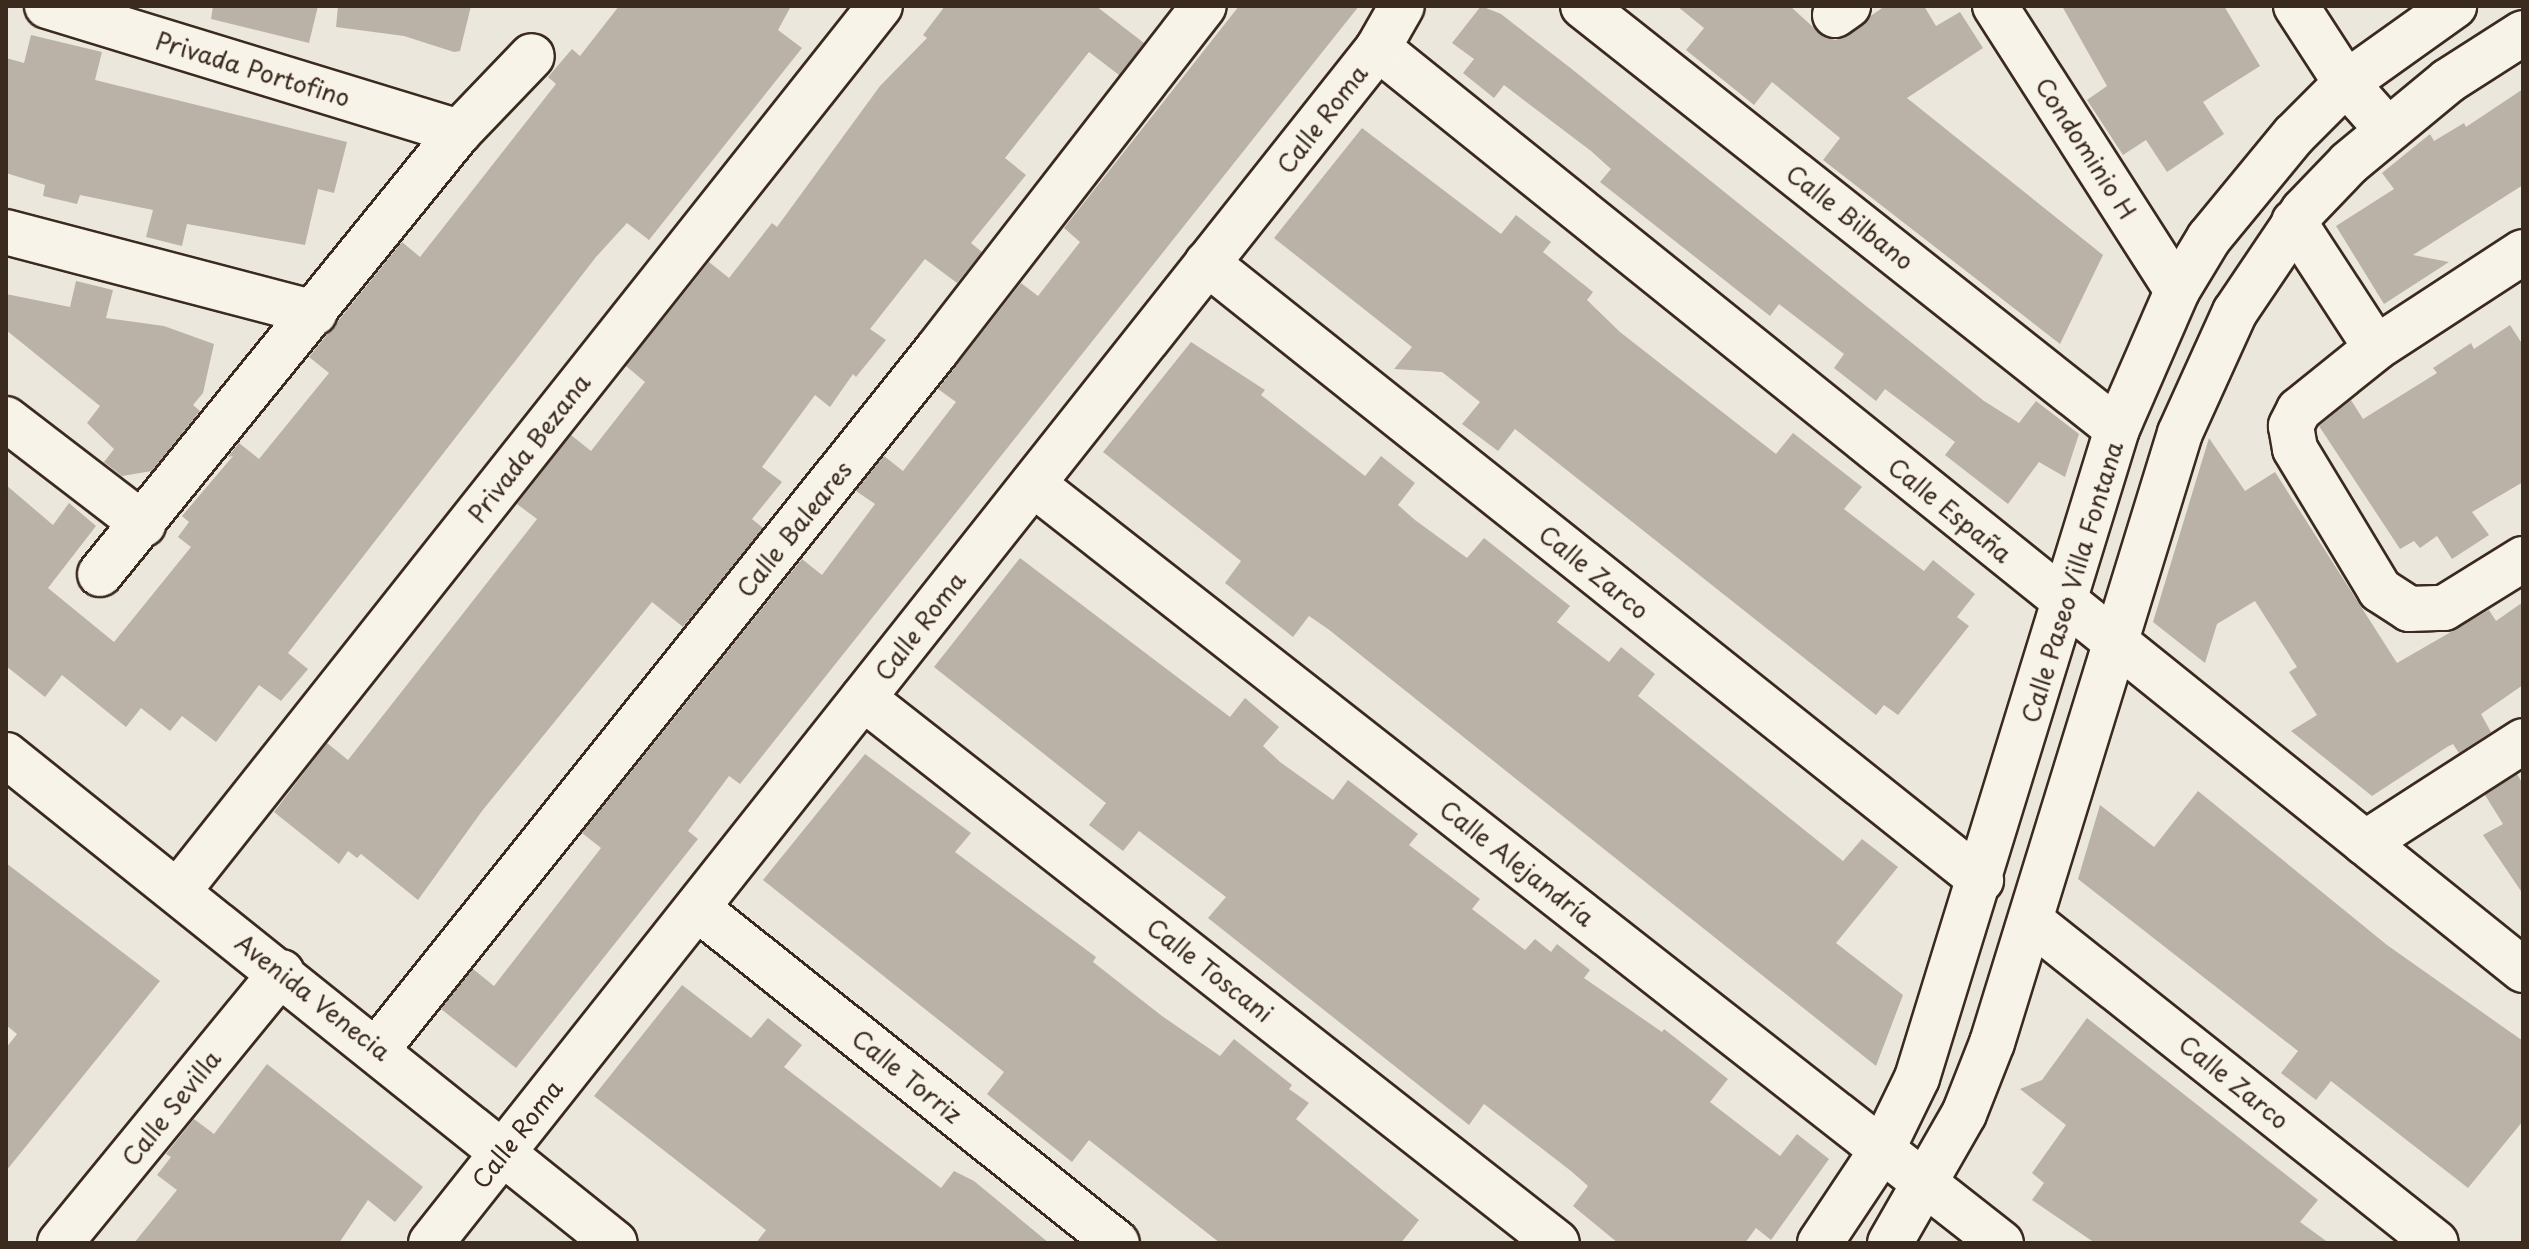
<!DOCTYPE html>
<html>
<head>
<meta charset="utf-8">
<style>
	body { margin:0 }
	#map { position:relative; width:2529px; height:1249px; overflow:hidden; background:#ece7dc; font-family:"Playpen Sans",sans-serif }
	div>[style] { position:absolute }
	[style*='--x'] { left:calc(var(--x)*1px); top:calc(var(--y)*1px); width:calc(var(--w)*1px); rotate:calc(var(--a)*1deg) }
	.building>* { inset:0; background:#bab2a7 }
	.roads { filter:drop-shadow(2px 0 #3b2a1e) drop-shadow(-2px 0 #3b2a1e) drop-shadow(0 2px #3b2a1e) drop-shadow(0 -2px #3b2a1e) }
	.street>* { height:44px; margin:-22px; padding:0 22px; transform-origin:22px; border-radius:22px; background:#f7f3e8 }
	.secondary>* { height:44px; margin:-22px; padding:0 22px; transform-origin:22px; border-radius:22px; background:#f7f3e8 }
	span { translate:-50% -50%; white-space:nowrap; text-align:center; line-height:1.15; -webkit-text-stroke:8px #f7f3e8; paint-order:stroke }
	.street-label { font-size:24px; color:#3b2a1e }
	.frame { position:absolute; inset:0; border:8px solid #3b2a1e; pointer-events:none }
</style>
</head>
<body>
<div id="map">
	<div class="building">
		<i style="clip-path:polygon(213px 6px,318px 6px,309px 43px,211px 19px)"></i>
		<i style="clip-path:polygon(338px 6px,471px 6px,460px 51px,454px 52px,404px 36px,336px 27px)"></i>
		<i style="clip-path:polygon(619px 6px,791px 6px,778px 30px,802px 48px,649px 240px,627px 223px,596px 257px,288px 653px,308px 669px,281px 701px,259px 685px,216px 742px,182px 716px,170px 731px,141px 708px,126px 727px,62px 675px,45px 697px,6px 666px,6px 485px,53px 525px,69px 503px,96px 526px,48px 588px,114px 642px,191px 547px,178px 537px,189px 522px,182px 516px,233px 456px,228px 457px,239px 443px,259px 459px,329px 373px,309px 357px,402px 242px,420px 257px,556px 84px,548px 77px,572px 49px,580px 56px)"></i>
		<i style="clip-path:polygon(945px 6px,1096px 6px,1144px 43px,1119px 75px,1089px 52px,1005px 158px,1026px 175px,971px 243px,982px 252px,957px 283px,925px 259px,870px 329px,886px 340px,856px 377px,853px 374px,830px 407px,815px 395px,762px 467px,782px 482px,752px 519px,763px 528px,683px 627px,652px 602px,482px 811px,418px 900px,361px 854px,357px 858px,348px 851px,339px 864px,274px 812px,327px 743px,348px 760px,537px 519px,517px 504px,571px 435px,591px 451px,645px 382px,626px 366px,709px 262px,729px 278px,772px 223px,777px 227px,880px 86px,927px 38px,923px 35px)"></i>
		<i style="clip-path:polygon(1239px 6px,1359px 6px,740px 784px,729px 776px,688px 831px,698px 839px,516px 1068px,441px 1009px,473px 969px,494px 986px,601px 848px,582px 833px,802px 559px,822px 575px,875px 504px,856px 491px,884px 456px,903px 471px,956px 402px,938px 389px,1021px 283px,1038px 296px,1080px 242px,1064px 228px)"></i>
		<i style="clip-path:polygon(1481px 6px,1501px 14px,1573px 70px,1984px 401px,2019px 423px,2036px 401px,2079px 434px,2065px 477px,2039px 462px,2008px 504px,1945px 455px,1955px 442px,1885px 389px,1876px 401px,1834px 368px,1844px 354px,1779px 304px,1770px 316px,1600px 182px,1611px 169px,1591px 151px,1504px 85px,1494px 98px,1463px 73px,1474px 59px,1452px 43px)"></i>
		<i style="clip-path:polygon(1677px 6px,1790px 6px,1824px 37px,1836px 40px,1885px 6px,1924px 6px,1936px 26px,1960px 12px,1983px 48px,1907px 98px,2103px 255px,2060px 344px,1823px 160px,1840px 138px,1772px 82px,1754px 105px,1686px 50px,1704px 28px)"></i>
		<i style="clip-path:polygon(2062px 6px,2224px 6px,2260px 66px,2203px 102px,2224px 134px,2167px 172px,2146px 140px,2123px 155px,2087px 100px,2107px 86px)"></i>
		<i style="clip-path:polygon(31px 35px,102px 52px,95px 80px,347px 142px,334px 193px,318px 189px,305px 245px,187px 224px,182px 246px,146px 237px,153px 210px,80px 195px,77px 204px,43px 196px,45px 185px,6px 173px,6px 58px,24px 63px)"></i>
		<i style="clip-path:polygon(2523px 89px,2523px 185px,2413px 255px,2449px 262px,2384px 304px,2336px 226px,2394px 189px,2382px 173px,2430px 134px,2434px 141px,2464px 123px,2466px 127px)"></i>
		<i style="clip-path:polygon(1362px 128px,1501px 234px,1516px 215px,1551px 242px,1543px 252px,1593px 292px,1587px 300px,1620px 332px,1776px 454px,1793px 433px,1862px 487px,1844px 509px,1924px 571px,1933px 560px,1975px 594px,1957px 617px,1969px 626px,1898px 715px,1884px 705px,1876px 715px,1515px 429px,1498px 451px,1462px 424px,1480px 402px,1442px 372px,1394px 369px,1412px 347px,1274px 238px)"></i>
		<i style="clip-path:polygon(76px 281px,113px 290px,106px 318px,164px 326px,214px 344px,203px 393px,193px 405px,200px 411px,152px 471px,122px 476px,104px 462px,114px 449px,87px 423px,100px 406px,6px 330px,6px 294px,70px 307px)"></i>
		<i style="clip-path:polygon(2510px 325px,2523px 345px,2523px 482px,2472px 512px,2489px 535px,2452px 559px,2437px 536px,2420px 548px,2414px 541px,2400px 549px,2319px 426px,2351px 400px,2363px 419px,2437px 373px,2433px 368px,2471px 343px,2474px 349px)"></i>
		<i style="clip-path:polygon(1191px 342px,1265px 390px,1261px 395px,1365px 476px,1381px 456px,1415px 483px,1398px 505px,1415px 520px,1467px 558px,1484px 538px,1570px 606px,1557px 622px,1609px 662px,1621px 647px,1655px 674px,1638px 696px,1843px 861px,1862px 839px,1898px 867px,1836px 943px,1903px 995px,1876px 1066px,1328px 629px,1309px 616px,1293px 637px,1225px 583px,1241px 561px,1103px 452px)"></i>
		<i style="clip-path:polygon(2209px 438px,2245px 491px,2275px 472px,2397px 663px,2489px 610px,2496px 621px,2523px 602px,2523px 685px,2481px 714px,2491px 732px,2459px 753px,2453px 744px,2447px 747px,2372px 796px,2291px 731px,2317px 715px,2289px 672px,2297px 667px,2255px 601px,2217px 624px,2205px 663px,2153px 622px)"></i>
		<i style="clip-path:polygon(1020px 558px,1230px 717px,1245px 698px,1279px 727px,1263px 746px,1280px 762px,1333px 800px,1348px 780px,1418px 834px,1409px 845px,1480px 899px,1472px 909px,1525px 950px,1535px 939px,1551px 952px,1557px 944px,1590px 970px,1584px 978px,1662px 1032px,1664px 1029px,1728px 1079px,1710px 1102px,1780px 1156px,1797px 1134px,1829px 1159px,1771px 1240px,1756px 1228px,1745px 1243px,1618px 1243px,1573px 1206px,1588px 1186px,1571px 1171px,1484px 1104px,1469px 1125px,1208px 918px,1226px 897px,1139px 831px,1123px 851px,1089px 825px,1106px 803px,934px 667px)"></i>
		<i style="clip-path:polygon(865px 754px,971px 833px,955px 852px,1096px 957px,1093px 962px,1162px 1016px,1220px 1056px,1234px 1039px,1292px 1085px,1289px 1089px,1309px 1103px,1296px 1119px,1419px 1220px,1401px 1243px,1220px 1243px,1089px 1140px,1072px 1162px,987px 1094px,1004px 1072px,763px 880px)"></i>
		<i style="clip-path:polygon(2517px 774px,2523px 784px,2523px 894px,2483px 835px,2503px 824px,2485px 795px)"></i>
		<i style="clip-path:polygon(2198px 791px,2387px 945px,2523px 1041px,2523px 1121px,2468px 1188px,2331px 1081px,2316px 1100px,2281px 1073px,2298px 1051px,2078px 879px,2100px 805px,2154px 847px)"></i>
		<i style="clip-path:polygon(6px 863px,160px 981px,6px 1171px,6px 1048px,17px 1034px,6px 1025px)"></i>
		<i style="clip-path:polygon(682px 985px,751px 1038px,768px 1018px,802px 1045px,784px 1067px,941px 1188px,954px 1171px,974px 1181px,1049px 1243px,756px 1243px,766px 1230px,594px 1096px)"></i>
		<i style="clip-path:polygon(2087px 1018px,2318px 1200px,2300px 1222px,2329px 1243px,2095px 1243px,2032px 1200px,2044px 1183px,2032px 1173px,2066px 1125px,2020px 1089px,2042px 1080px)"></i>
		<i style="clip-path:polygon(267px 1064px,423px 1187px,395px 1222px,368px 1200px,339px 1243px,134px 1243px,177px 1190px,157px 1175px,171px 1157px,166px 1154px,194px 1119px,214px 1134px)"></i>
	</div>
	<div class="roads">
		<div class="street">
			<i style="--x:47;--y:6;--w:431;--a:17"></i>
			<i style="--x:1583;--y:6;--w:681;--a:38.38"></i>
			<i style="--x:1995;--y:6;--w:338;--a:57.4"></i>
			<i style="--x:2296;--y:6;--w:92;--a:57"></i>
			<i style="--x:2346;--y:83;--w:62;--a:48.3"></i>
			<i style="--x:1835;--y:15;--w:16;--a:-35"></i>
			<i style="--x:1378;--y:48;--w:1470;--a:38.84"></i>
			<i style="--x:2294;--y:222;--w:150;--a:56.9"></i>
			<i style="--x:6;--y:232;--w:319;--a:14.7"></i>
			<i style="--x:2523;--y:252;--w:176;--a:146.9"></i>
			<i style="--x:2376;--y:348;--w:99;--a:141.2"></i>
			<i style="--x:2299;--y:410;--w:18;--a:117"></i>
			<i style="--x:2291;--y:426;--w:23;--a:80"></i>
			<i style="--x:2295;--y:449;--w:165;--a:58.9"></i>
			<i style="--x:2380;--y:590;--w:35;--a:33"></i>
			<i style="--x:2409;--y:609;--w:35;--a:-2"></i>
			<i style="--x:2444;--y:608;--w:93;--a:-31.8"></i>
			<i style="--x:1207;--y:263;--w:990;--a:38.56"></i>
			<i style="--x:6;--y:419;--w:173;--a:37.5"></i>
			<i style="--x:1033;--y:484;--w:1230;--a:38.1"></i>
			<i style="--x:100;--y:574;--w:569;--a:-50.92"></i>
			<i style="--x:459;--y:132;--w:105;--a:-46.2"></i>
			<i style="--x:863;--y:698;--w:882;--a:38.14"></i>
			<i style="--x:2365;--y:843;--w:188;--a:-32.8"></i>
			<i style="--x:179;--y:890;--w:1128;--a:-51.59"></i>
			<i style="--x:697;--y:908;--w:537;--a:38.58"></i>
			<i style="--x:2031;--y:921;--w:517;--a:38.49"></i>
			<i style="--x:378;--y:1048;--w:894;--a:-51.31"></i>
			<i style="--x:937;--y:350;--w:435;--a:-52.2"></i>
			<i style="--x:60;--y:1243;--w:350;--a:-50.7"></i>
			<i style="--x:431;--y:1243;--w:1525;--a:-51.6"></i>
			<i style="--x:1378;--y:48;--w:48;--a:-60.3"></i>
		</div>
		<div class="secondary">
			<i style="--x:6;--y:755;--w:780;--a:38.71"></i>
			<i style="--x:1820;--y:1243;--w:112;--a:-56.3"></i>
			<i style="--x:1882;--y:1150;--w:80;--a:-64.1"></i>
			<i style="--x:1917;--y:1078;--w:679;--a:-72.87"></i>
			<i style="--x:2117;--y:429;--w:150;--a:-66.5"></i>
			<i style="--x:2177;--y:291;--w:62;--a:-58.9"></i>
			<i style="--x:2209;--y:238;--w:134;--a:-50.5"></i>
			<i style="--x:2294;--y:135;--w:74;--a:-45"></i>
			<i style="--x:2346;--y:83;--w:133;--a:-35.5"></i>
			<i style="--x:1890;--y:1243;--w:149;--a:-60.2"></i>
			<i style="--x:1964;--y:1114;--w:76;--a:-68.5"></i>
			<i style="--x:1992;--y:1043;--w:638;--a:-72.87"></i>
			<i style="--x:2180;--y:433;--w:133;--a:-65.6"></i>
			<i style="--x:2235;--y:312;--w:122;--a:-56"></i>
			<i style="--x:2303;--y:211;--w:66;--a:-46.2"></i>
			<i style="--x:2349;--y:163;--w:129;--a:-39.6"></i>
			<i style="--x:2448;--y:81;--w:89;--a:-32.6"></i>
		</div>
	</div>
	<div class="street-label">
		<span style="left:253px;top:69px;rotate:17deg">Privada Portofino</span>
		<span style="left:1322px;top:119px;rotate:-52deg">Calle Roma</span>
		<span style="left:2086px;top:148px;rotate:57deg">Condominio H</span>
		<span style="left:1850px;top:217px;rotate:38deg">Calle Bilbano</span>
		<span style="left:529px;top:448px;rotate:-52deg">Privada Bezana</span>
		<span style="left:1950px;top:510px;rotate:39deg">Calle España</span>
		<span style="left:794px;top:529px;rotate:-51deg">Calle Baleares</span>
		<span style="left:1594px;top:572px;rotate:39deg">Calle Zarco</span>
		<span style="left:2072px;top:582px;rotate:-73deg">Calle Paseo Villa Fontana</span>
		<span style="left:920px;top:626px;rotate:-52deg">Calle Roma</span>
		<span style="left:1517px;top:863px;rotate:38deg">Calle Alejandría</span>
		<span style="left:1210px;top:970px;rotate:38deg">Calle Toscani</span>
		<span style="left:313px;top:997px;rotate:38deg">Avenida Venecia</span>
		<span style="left:907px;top:1076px;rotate:39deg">Calle Torriz</span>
		<span style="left:2234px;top:1082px;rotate:39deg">Calle Zarco</span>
		<span style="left:171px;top:1108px;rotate:-51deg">Calle Sevilla</span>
		<span style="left:517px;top:1134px;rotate:-52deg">Calle Roma</span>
	</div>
	<div class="frame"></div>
</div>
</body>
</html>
